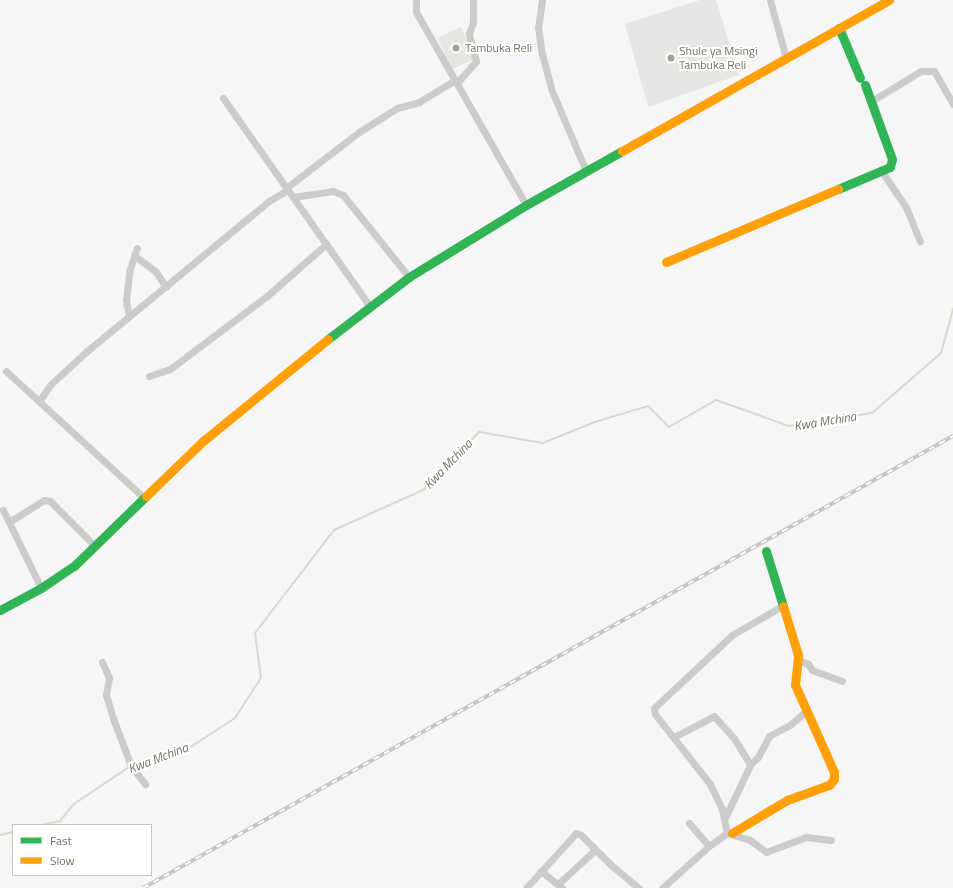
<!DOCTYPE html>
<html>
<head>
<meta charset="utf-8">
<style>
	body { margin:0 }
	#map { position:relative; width:953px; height:888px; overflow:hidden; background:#f7f6f7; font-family:"Titillium Web",sans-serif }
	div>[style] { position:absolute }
	.built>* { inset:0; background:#e6e7e5; transform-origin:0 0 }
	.stream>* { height:2px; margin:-1px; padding:0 1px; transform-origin:1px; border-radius:1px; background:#dad9d0 }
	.street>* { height:7px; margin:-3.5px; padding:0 3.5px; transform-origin:3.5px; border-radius:3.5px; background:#ccccca }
	.fast>* { height:9px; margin:-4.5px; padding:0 4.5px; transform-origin:4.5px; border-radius:4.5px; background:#30b455 }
	.slow>* { height:9px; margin:-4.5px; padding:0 4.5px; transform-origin:4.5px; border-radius:4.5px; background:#ff9f0a }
	.rail>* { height:3.5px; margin-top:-1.75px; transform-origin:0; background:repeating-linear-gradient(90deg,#fff 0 6px,#c2c2c0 0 12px); box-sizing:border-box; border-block:1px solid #c2c2c0 }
	.dots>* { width:11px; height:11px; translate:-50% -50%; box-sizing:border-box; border:2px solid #fff; border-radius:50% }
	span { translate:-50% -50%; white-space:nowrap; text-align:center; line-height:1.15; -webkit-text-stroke:4px #fff; paint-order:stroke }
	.poi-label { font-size:12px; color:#71745b }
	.left { translate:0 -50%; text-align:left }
	.water-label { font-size:13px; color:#73715a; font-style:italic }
	.legend { position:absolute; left:12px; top:824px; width:140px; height:52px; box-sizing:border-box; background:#fff; border:1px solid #c6c7bd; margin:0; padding:5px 7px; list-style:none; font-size:12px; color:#71745b }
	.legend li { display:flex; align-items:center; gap:8px; height:20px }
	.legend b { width:20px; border:1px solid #c6c7bd }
</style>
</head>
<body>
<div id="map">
	<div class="built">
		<i style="clip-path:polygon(700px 0,716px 0,739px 75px,648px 107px,625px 24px)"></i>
		<i style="left:461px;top:27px;width:35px;height:26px;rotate:66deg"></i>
	</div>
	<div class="stream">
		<i style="left:133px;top:765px;width:55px;rotate:-15.8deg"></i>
		<i style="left:186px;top:750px;width:59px;rotate:-33.1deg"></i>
		<i style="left:235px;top:718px;width:48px;rotate:-57deg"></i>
		<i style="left:261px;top:678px;width:45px;rotate:-97.6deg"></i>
		<i style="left:255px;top:633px;width:130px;rotate:-52.5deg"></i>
		<i style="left:334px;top:530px;width:98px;rotate:-24.2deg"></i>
		<i style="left:423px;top:490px;width:81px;rotate:-46deg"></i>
		<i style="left:479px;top:432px;width:65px;rotate:9.8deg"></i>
		<i style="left:543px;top:443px;width:56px;rotate:-22deg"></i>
		<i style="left:595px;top:422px;width:55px;rotate:-16.8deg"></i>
		<i style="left:648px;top:406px;width:30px;rotate:45deg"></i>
		<i style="left:669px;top:427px;width:54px;rotate:-29.9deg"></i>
		<i style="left:716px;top:400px;width:77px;rotate:19.6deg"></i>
		<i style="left:789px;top:426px;width:84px;rotate:-8.9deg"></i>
		<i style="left:872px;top:413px;width:91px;rotate:-41deg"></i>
		<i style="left:941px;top:353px;width:46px;rotate:-74.7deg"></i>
		<i style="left:42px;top:825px;width:18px;rotate:-13deg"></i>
		<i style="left:60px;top:821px;width:22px;rotate:-51deg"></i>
		<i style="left:74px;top:804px;width:66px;rotate:-33.9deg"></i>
		<i style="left:0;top:835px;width:13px;rotate:-13deg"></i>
	</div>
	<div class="street">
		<i style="left:416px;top:0;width:12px;rotate:90deg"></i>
		<i style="left:416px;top:12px;width:222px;rotate:60.3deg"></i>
		<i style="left:542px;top:0;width:27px;rotate:98deg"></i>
		<i style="left:538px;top:27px;width:27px;rotate:82deg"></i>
		<i style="left:542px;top:54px;width:38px;rotate:75deg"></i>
		<i style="left:552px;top:91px;width:87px;rotate:67deg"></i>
		<i style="left:770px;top:0;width:60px;rotate:74.6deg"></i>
		<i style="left:457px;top:83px;width:29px;rotate:-49deg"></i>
		<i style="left:476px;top:61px;width:28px;rotate:-105deg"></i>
		<i style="left:469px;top:34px;width:13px;rotate:-72deg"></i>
		<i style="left:473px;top:22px;width:22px;rotate:-90deg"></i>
		<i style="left:223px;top:98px;width:253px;rotate:54.8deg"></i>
		<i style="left:870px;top:102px;width:60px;rotate:-31.3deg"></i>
		<i style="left:921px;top:71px;width:13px"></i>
		<i style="left:934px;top:71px;width:38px;rotate:60deg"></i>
		<i style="left:882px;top:172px;width:42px;rotate:55.6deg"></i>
		<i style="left:906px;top:207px;width:37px;rotate:68deg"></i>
		<i style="left:286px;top:188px;width:92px;rotate:-37.5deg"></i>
		<i style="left:359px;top:132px;width:45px;rotate:-32.3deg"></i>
		<i style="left:397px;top:108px;width:23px;rotate:-15deg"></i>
		<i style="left:419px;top:102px;width:42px;rotate:-31.4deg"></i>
		<i style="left:293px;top:197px;width:40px;rotate:-8.5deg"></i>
		<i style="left:333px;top:191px;width:11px;rotate:22deg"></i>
		<i style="left:343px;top:195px;width:105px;rotate:51.2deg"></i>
		<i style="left:135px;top:256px;width:26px;rotate:37deg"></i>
		<i style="left:156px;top:272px;width:18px;rotate:56deg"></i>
		<i style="left:129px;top:316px;width:16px;rotate:-101deg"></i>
		<i style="left:126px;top:300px;width:31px;rotate:-83deg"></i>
		<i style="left:130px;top:269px;width:22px;rotate:-72deg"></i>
		<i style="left:6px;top:371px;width:188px;rotate:42.6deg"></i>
		<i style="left:149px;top:376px;width:22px;rotate:-18deg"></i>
		<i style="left:170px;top:369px;width:121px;rotate:-37deg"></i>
		<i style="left:267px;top:296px;width:79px;rotate:-41.4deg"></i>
		<i style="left:40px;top:400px;width:18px;rotate:-56deg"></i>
		<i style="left:50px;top:385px;width:50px;rotate:-42.6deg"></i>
		<i style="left:87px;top:351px;width:236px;rotate:-39.5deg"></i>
		<i style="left:269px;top:201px;width:21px;rotate:-31deg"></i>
		<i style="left:3px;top:510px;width:87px;rotate:64deg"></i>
		<i style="left:9px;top:522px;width:41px;rotate:-32.2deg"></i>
		<i style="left:44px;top:500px;width:6px;rotate:9deg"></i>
		<i style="left:50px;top:501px;width:64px;rotate:45deg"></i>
		<i style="left:799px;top:660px;width:10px;rotate:24deg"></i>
		<i style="left:808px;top:664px;width:7px;rotate:56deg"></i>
		<i style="left:812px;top:670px;width:32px;rotate:20deg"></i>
		<i style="left:102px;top:662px;width:17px;rotate:66deg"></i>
		<i style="left:109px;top:678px;width:17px;rotate:100deg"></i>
		<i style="left:106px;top:695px;width:27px;rotate:73deg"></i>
		<i style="left:114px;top:721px;width:48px;rotate:69.3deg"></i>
		<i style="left:131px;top:766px;width:23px;rotate:52deg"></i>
		<i style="left:674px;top:737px;width:45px;rotate:-27.7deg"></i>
		<i style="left:714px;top:716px;width:30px;rotate:48deg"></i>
		<i style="left:734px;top:738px;width:31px;rotate:59deg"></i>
		<i style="left:725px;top:818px;width:59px;rotate:-64.7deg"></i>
		<i style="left:750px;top:765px;width:11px;rotate:-45deg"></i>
		<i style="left:758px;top:757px;width:24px;rotate:-62deg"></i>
		<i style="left:769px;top:736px;width:24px;rotate:-28deg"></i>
		<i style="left:790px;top:725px;width:21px;rotate:-41deg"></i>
		<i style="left:689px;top:823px;width:30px;rotate:49deg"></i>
		<i style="left:727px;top:833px;width:25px;rotate:-102deg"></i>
		<i style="left:722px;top:809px;width:28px;rotate:-116deg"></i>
		<i style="left:710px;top:784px;width:89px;rotate:-128.2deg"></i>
		<i style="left:655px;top:714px;width:6px;rotate:-99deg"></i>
		<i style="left:654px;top:708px;width:107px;rotate:-43.1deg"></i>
		<i style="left:732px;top:635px;width:58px;rotate:-30.1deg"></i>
		<i style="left:541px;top:871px;width:27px;rotate:39deg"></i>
		<i style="left:558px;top:884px;width:50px;rotate:-42.6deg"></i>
		<i style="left:526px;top:888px;width:74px;rotate:-47.7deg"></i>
		<i style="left:576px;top:833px;width:5px;rotate:22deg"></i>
		<i style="left:581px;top:835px;width:41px;rotate:45deg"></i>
		<i style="left:610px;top:864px;width:38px;rotate:40deg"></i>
		<i style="left:662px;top:888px;width:63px;rotate:-41.8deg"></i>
		<i style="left:709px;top:846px;width:22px;rotate:-36deg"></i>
		<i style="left:727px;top:833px;width:24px;rotate:17deg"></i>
		<i style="left:750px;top:840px;width:20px;rotate:37deg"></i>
		<i style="left:766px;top:852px;width:43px;rotate:-20.6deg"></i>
		<i style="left:806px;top:837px;width:25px;rotate:7deg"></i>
	</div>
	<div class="fast">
		<i style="left:839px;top:28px;width:54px;rotate:67.2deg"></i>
		<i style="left:838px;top:189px;width:56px;rotate:-22.9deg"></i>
		<i style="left:890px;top:167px;width:8px;rotate:-76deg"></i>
		<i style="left:892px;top:159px;width:79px;rotate:-110deg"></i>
		<i style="left:328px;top:339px;width:102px;rotate:-37.4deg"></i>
		<i style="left:409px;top:277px;width:137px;rotate:-31.6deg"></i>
		<i style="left:526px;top:205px;width:110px;rotate:-29.4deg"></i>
		<i style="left:766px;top:551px;width:58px;rotate:72.8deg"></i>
		<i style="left:0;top:610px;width:47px;rotate:-28.2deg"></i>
		<i style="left:41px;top:588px;width:40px;rotate:-34deg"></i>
		<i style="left:74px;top:566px;width:100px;rotate:-44.2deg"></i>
	</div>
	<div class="slow">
		<i style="left:622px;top:151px;width:307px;rotate:-29.5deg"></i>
		<i style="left:666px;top:262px;width:187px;rotate:-23deg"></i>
		<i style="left:146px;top:496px;width:79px;rotate:-44deg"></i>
		<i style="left:203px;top:441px;width:161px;rotate:-39.2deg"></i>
		<i style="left:732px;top:833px;width:64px;rotate:-31deg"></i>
		<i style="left:787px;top:800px;width:45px;rotate:-19.7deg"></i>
		<i style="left:829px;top:785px;width:8px;rotate:-50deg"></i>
		<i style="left:834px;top:779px;width:7px;rotate:-90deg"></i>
		<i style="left:834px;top:772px;width:95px;rotate:-114.1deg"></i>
		<i style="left:795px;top:685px;width:30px;rotate:-84deg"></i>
		<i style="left:798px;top:655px;width:51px;rotate:-107deg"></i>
	</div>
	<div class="rail">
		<i style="left:143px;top:888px;width:928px;rotate:-29.16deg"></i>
	</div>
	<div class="dots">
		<i style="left:456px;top:48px;background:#a0a292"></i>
		<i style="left:671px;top:58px;background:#a0a292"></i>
	</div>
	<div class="poi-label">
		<span class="left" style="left:465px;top:48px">Tambuka Reli</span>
		<span class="left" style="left:679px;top:58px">Shule ya Msingi<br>Tambuka Reli</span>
	</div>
	<div class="water-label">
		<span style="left:825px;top:421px;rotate:-9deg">Kwa Mchina</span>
		<span style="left:448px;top:464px;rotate:-46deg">Kwa Mchina</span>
		<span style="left:158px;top:758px;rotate:-21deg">Kwa Mchina</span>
	</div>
	<ul class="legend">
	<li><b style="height:5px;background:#30b455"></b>Fast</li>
	<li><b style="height:5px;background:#ff9f0a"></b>Slow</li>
	</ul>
</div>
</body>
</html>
